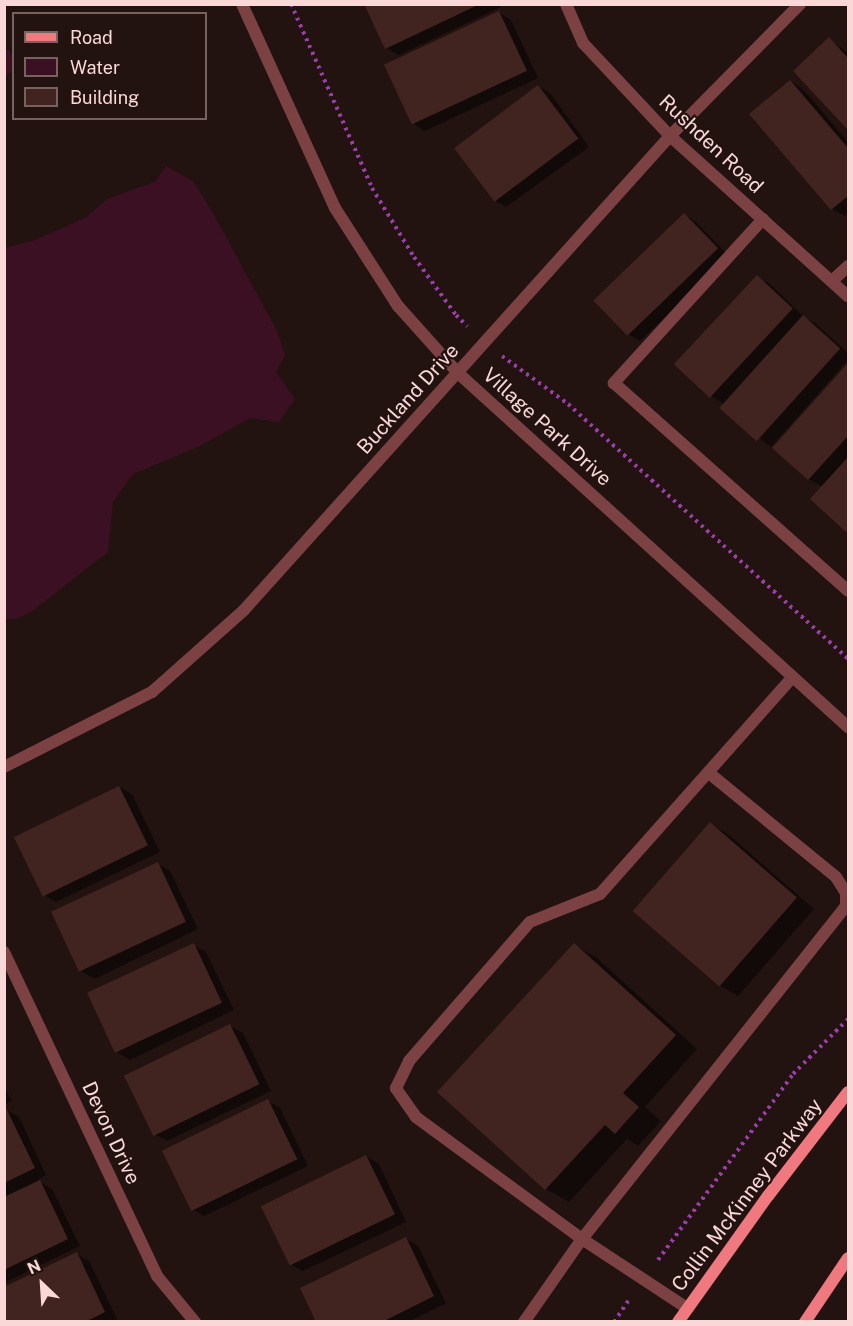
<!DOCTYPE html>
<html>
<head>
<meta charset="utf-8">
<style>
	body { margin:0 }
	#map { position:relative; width:853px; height:1326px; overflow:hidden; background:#221311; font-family:"Public Sans",sans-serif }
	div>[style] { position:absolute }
	.water>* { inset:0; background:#3c1023 }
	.shadow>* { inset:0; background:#0007 }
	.building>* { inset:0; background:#41241f; transform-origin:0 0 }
	.path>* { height:4px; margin-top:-2px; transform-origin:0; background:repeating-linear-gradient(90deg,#993da7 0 3px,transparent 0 7.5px) }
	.lane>* { height:12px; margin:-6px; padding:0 6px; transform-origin:6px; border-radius:6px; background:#7b4143 }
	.street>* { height:12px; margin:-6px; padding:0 6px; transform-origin:6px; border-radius:6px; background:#7b4143 }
	.secondary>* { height:12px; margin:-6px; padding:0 6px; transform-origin:6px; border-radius:6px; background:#ef797f }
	span { translate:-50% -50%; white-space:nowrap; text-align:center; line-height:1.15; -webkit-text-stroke:4.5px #221311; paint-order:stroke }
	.street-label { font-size:20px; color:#fad8d7 }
	.frame { position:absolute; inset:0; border:6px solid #fad8d7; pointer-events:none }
	.legend { position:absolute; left:12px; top:12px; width:195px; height:108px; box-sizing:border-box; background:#221311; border:2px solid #786260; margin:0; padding:8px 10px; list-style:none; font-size:18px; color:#fad8d7 }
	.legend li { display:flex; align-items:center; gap:12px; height:30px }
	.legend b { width:30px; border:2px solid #786260 }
	.north { position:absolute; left:12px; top:1254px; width:60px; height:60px; -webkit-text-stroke:4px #221311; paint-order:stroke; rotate:335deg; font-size:16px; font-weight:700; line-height:24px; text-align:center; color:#fad8d7 }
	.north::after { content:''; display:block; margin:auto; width:21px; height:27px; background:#fad8d7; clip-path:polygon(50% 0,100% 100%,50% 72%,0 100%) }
</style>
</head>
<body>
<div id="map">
	<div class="water">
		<i style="clip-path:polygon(9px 49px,13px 60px,13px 71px,5px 76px,5px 51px)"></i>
		<i style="clip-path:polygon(166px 166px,193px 181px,214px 215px,276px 329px,285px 355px,276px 372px,295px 399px,279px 422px,250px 418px,200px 446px,133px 474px,113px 502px,108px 552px,31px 612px,16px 619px,5px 619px,5px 248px,35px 240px,87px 217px,107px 199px,155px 182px)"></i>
	</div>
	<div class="shadow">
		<i style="clip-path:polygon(366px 4px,500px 4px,501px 7px,399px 55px,386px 48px)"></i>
		<i style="clip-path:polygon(499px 12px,511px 20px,538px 78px,425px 131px,413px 123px)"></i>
		<i style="clip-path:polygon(829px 39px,848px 53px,848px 127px,795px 71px)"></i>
		<i style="clip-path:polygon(790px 81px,803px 89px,848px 142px,848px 213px,845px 216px,832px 209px,751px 114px)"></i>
		<i style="clip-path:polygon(538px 86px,551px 94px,589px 147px,506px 207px,493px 200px)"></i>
		<i style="clip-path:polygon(684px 214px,696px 222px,729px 256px,640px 341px,627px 334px)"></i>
		<i style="clip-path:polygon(757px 277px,770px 284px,804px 317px,816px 324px,848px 353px,848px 360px,771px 447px,722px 409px,726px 405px,712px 397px)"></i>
		<i style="clip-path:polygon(848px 365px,848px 532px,812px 499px,823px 487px,809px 479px,774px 448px)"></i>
		<i style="clip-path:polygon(119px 787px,132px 794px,160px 852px,56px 902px,43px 895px)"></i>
		<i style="clip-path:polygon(711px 824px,729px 835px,814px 909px,738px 996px,719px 985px)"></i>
		<i style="clip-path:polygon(158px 864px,170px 871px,198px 929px,95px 979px,82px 972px)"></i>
		<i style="clip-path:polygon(194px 945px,206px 952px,234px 1010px,130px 1060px,118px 1053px)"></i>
		<i style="clip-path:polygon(574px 945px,597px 958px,697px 1049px,645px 1107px,661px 1121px,638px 1146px,627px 1139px,569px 1202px,546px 1189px)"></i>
		<i style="clip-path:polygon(230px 1026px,243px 1033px,271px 1091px,167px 1141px,154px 1134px)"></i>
		<i style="clip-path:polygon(4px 1086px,12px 1101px,4px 1105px)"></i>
		<i style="clip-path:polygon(268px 1101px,280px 1108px,308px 1166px,204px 1216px,192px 1209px)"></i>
		<i style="clip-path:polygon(6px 1110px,19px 1117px,46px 1175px,37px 1180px,52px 1189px,80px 1246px,4px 1283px)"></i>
		<i style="clip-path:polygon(366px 1156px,379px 1164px,406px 1222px,303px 1271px,290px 1264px)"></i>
		<i style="clip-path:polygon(406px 1239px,418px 1246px,446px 1303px,408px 1322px,318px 1322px)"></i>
		<i style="clip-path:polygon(77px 1254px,89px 1261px,117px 1319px,111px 1322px,4px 1322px)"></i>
	</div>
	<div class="building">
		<i style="clip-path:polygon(364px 4px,480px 4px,385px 49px)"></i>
		<i style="left:499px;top:11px;width:66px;height:127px;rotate:65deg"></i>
		<i style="clip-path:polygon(829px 37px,848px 58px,848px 130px,793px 71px)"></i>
		<i style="clip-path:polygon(790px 80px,848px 148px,848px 196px,831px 210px,749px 114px)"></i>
		<i style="left:538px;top:85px;width:67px;height:105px;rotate:53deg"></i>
		<i style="left:684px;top:213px;width:49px;height:126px;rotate:46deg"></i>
		<i style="left:757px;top:275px;width:49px;height:122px;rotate:43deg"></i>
		<i style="left:803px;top:315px;width:50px;height:125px;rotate:42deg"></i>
		<i style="clip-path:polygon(848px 363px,848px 436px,808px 480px,772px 448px)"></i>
		<i style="clip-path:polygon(848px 457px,848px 529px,846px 532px,810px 499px)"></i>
		<i style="left:119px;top:786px;width:66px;height:117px;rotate:64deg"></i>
		<i style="left:710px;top:822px;width:115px;height:118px;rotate:41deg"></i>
		<i style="left:158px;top:862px;width:66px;height:118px;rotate:65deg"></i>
		<i style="left:194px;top:943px;width:66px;height:118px;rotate:65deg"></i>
		<i style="clip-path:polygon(574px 943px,676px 1035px,623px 1093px,639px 1107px,615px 1134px,605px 1125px,545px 1190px,437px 1092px)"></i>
		<i style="left:230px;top:1024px;width:67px;height:118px;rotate:64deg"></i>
		<i style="left:268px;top:1099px;width:67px;height:118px;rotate:64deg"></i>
		<i style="clip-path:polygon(6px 1108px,35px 1168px,4px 1183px,4px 1109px)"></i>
		<i style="left:366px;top:1155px;width:66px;height:117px;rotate:64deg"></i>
		<i style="clip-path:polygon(40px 1180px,68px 1239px,4px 1270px,4px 1197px)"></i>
		<i style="clip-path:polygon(406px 1237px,434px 1296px,382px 1322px,316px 1322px,300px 1288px)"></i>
		<i style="clip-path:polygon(77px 1252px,105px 1312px,85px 1322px,4px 1322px,4px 1287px)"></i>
	</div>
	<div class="path">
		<i style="left:291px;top:4px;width:201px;rotate:66.2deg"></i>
		<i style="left:372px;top:188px;width:81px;rotate:58.7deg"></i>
		<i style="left:414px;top:257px;width:72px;rotate:54.1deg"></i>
		<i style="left:456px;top:315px;width:16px;rotate:45deg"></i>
		<i style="left:502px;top:356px;width:82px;rotate:36deg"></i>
		<i style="left:568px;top:404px;width:379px;rotate:42.3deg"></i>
		<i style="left:658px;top:1260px;width:230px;rotate:-54deg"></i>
		<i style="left:793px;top:1074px;width:78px;rotate:-45deg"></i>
		<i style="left:614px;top:1322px;width:29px;rotate:-56deg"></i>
	</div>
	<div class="lane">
		<i style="left:763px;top:219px;width:222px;rotate:132.3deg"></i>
		<i style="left:614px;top:383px;width:313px;rotate:41.6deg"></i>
		<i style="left:832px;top:281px;width:22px;rotate:-43deg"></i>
		<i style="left:709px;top:773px;width:164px;rotate:39.3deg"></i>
		<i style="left:836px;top:877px;width:19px;rotate:58deg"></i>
		<i style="left:846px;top:893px;width:13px;rotate:90deg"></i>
		<i style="left:846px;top:906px;width:425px;rotate:128.4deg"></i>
		<i style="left:582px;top:1239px;width:206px;rotate:-143.7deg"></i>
		<i style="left:416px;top:1117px;width:35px;rotate:-125deg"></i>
		<i style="left:396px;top:1088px;width:30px;rotate:-64deg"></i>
		<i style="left:409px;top:1061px;width:184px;rotate:-49deg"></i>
		<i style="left:530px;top:922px;width:75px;rotate:-21.8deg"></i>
		<i style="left:600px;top:894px;width:290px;rotate:-48.4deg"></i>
		<i style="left:524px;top:1322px;width:101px;rotate:-55.1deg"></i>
		<i style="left:582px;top:1239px;width:126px;rotate:33.3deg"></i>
	</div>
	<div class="street">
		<i style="left:242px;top:4px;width:224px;rotate:65.5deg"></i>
		<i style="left:335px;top:208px;width:117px;rotate:57.3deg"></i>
		<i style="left:398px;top:306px;width:90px;rotate:48.2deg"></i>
		<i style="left:458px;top:373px;width:527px;rotate:42.23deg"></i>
		<i style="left:566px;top:4px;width:43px;rotate:66.4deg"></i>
		<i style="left:583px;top:43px;width:127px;rotate:46.9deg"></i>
		<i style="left:670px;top:136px;width:239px;rotate:42deg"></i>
		<i style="left:4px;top:767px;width:166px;rotate:-26.9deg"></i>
		<i style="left:152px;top:692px;width:123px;rotate:-41.7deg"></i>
		<i style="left:244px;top:610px;width:637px;rotate:-48.05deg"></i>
		<i style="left:670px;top:136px;width:185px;rotate:-45.4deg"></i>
		<i style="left:4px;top:952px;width:358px;rotate:64.7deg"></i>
		<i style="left:157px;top:1276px;width:60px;rotate:50.4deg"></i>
	</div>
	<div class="secondary">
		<i style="left:678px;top:1322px;width:155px;rotate:-54.5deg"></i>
		<i style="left:768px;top:1196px;width:131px;rotate:-52.4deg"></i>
		<i style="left:805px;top:1322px;width:77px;rotate:-56.1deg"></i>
	</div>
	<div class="street-label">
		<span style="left:711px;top:144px;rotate:43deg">Rushden Road</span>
		<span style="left:408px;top:399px;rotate:-48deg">Buckland Drive</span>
		<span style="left:547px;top:427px;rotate:42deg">Village Park Drive</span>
		<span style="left:111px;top:1133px;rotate:65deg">Devon Drive</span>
		<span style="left:747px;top:1195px;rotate:-53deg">Collin McKinney Parkway</span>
	</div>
	<div class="frame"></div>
	<ul class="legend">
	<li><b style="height:8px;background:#ef797f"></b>Road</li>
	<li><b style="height:16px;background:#3c1023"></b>Water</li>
	<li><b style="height:16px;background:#41241f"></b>Building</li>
	</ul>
	<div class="north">N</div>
</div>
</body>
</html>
